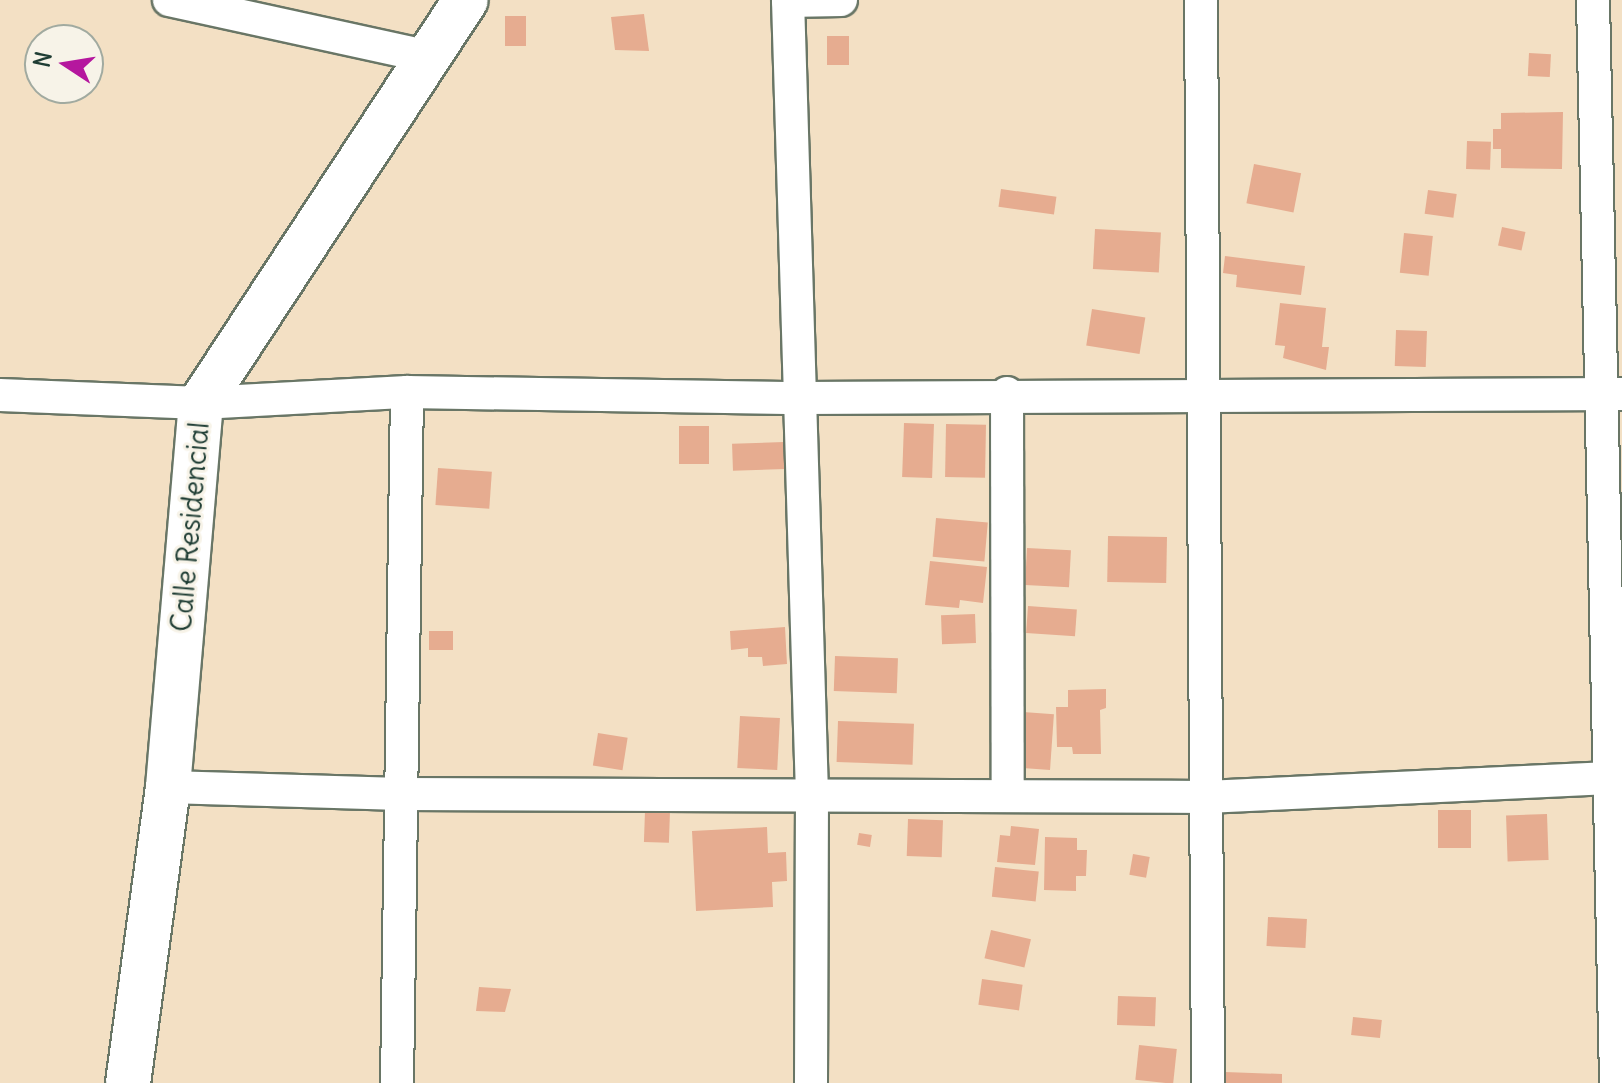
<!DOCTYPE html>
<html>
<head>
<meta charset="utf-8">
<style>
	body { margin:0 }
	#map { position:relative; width:1622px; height:1083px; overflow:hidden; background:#f3e0c4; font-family:Delius,sans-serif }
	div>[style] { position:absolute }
	.building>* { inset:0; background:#e6ac90; transform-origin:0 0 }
	.roads { filter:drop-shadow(2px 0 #697666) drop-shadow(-2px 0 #697666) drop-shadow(0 2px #697666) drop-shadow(0 -2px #697666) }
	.street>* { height:32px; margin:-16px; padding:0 16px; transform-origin:16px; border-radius:16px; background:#fff }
	.secondary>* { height:44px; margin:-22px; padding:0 22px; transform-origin:22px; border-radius:22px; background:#fff }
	span { translate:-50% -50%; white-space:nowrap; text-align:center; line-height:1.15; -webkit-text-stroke:6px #f7f3e8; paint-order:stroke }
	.street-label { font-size:28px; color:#1f3d34 }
	.north { position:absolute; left:24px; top:24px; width:80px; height:80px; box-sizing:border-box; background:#f7f3e8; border:2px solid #a1aaa0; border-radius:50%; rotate:282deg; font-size:22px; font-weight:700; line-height:32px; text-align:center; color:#1f3d34 }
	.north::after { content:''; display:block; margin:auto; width:28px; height:36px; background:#b5179e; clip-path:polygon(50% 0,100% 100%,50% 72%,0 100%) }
</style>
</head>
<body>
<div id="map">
	<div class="building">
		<i style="clip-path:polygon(644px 14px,649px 51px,615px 50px,611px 17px)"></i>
		<i style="left:505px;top:16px;width:21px;height:30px"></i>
		<i style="left:827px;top:36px;width:22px;height:29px"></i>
		<i style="left:1529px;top:53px;width:22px;height:23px;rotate:3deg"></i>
		<i style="clip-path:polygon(1563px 112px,1562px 169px,1501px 168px,1501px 149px,1493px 149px,1493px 129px,1501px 129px,1501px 113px)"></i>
		<i style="left:1467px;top:141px;width:24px;height:28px;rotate:2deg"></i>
		<i style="left:1254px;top:164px;width:48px;height:40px;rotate:11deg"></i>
		<i style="left:1001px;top:189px;width:56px;height:18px;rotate:8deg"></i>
		<i style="left:1428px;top:190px;width:29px;height:24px;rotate:8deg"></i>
		<i style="left:1502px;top:227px;width:24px;height:19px;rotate:12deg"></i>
		<i style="left:1095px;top:229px;width:66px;height:40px;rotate:3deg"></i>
		<i style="left:1404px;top:233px;width:29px;height:40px;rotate:6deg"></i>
		<i style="clip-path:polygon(1225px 256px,1305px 266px,1301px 295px,1236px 287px,1237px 275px,1223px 273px)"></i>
		<i style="clip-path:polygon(1280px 303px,1326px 308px,1322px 347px,1329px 347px,1326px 370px,1283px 358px,1285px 346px,1275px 345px)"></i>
		<i style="left:1092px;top:309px;width:54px;height:37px;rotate:9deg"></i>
		<i style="left:1396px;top:330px;width:31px;height:36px;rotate:2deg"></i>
		<i style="left:904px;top:423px;width:30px;height:54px;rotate:2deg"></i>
		<i style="left:946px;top:424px;width:40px;height:53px;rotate:1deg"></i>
		<i style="left:679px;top:426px;width:30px;height:38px"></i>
		<i style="left:784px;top:442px;width:27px;height:52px;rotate:88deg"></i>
		<i style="left:438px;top:468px;width:54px;height:37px;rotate:4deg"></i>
		<i style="left:936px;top:518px;width:52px;height:39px;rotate:5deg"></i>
		<i style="left:1108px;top:536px;width:59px;height:46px;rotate:1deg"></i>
		<i style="left:1027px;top:548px;width:44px;height:37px;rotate:3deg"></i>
		<i style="clip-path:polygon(930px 561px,987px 567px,983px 603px,960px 600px,959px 608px,925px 605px)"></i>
		<i style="left:1028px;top:606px;width:49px;height:27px;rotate:4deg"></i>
		<i style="left:975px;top:614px;width:29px;height:34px;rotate:88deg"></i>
		<i style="clip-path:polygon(785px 627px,787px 664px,763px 666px,762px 657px,748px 657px,748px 648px,731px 650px,730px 631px)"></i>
		<i style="left:429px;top:631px;width:24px;height:19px"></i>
		<i style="left:835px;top:656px;width:63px;height:35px;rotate:2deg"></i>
		<i style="clip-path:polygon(1106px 689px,1106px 708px,1100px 710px,1101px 754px,1073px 754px,1072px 747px,1057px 747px,1056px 707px,1068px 707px,1068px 690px)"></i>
		<i style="left:1023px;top:712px;width:31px;height:56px;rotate:4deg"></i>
		<i style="left:740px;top:716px;width:40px;height:52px;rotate:3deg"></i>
		<i style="left:838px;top:721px;width:76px;height:41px;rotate:2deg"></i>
		<i style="left:598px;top:733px;width:30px;height:33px;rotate:9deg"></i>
		<i style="left:1438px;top:810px;width:33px;height:38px"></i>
		<i style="left:645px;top:811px;width:25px;height:31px;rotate:2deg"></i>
		<i style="left:1547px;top:814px;width:46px;height:41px;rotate:88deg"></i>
		<i style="left:908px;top:819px;width:35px;height:37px;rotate:2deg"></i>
		<i style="clip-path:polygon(1011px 826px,1039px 829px,1035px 865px,997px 862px,1000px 835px,1010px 836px)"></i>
		<i style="clip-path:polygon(767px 827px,768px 853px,786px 852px,787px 881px,772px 882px,773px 907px,696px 911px,692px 831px)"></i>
		<i style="left:859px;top:833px;width:13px;height:12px;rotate:9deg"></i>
		<i style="clip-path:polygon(1045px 837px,1077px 838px,1077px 850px,1087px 850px,1086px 876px,1076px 876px,1076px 891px,1044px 890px)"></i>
		<i style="left:1133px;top:854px;width:17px;height:21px;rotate:10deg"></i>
		<i style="left:995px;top:867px;width:44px;height:30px;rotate:6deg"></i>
		<i style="left:1268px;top:917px;width:39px;height:29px;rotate:3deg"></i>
		<i style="left:991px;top:930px;width:41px;height:29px;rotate:13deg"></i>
		<i style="left:982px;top:979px;width:41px;height:26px;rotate:8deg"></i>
		<i style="clip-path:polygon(479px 987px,511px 989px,505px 1012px,476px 1011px)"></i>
		<i style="left:1118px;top:996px;width:38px;height:29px;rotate:2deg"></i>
		<i style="left:1353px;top:1017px;width:29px;height:18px;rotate:6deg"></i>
		<i style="left:1139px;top:1045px;width:38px;height:35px;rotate:6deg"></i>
		<i style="clip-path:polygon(1225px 1072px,1282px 1074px,1282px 1083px,1224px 1083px)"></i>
	</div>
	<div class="roads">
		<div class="street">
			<i style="left:169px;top:0;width:267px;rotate:12.3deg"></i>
			<i style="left:788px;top:0;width:795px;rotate:88.27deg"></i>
			<i style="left:812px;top:795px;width:288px;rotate:90.2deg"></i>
			<i style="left:1201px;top:0;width:1083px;rotate:89.63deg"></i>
			<i style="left:1593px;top:0;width:1083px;rotate:88.78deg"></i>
			<i style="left:788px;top:1px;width:53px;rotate:-1.1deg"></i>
			<i style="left:1007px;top:393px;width:403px;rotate:89.9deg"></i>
			<i style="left:0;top:395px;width:201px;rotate:2.3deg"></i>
			<i style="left:201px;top:403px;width:206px;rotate:-3.1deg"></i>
			<i style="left:407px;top:392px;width:395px;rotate:0.9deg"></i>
			<i style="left:802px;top:398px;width:820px;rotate:-0.28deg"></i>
			<i style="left:168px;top:787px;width:233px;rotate:1.7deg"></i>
			<i style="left:401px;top:794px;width:805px;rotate:0.21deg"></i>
			<i style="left:1206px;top:797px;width:404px;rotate:-2.7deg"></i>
			<i style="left:397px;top:1083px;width:691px;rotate:-89.17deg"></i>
		</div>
		<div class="secondary">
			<i style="left:128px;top:1083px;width:299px;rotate:-82.3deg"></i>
			<i style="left:168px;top:787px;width:385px;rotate:-85.1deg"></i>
			<i style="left:201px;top:403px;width:482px;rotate:-56.7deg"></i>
		</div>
	</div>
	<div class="street-label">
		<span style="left:190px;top:527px;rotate:-85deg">Calle Residencial</span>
	</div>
	<div class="north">N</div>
</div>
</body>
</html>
